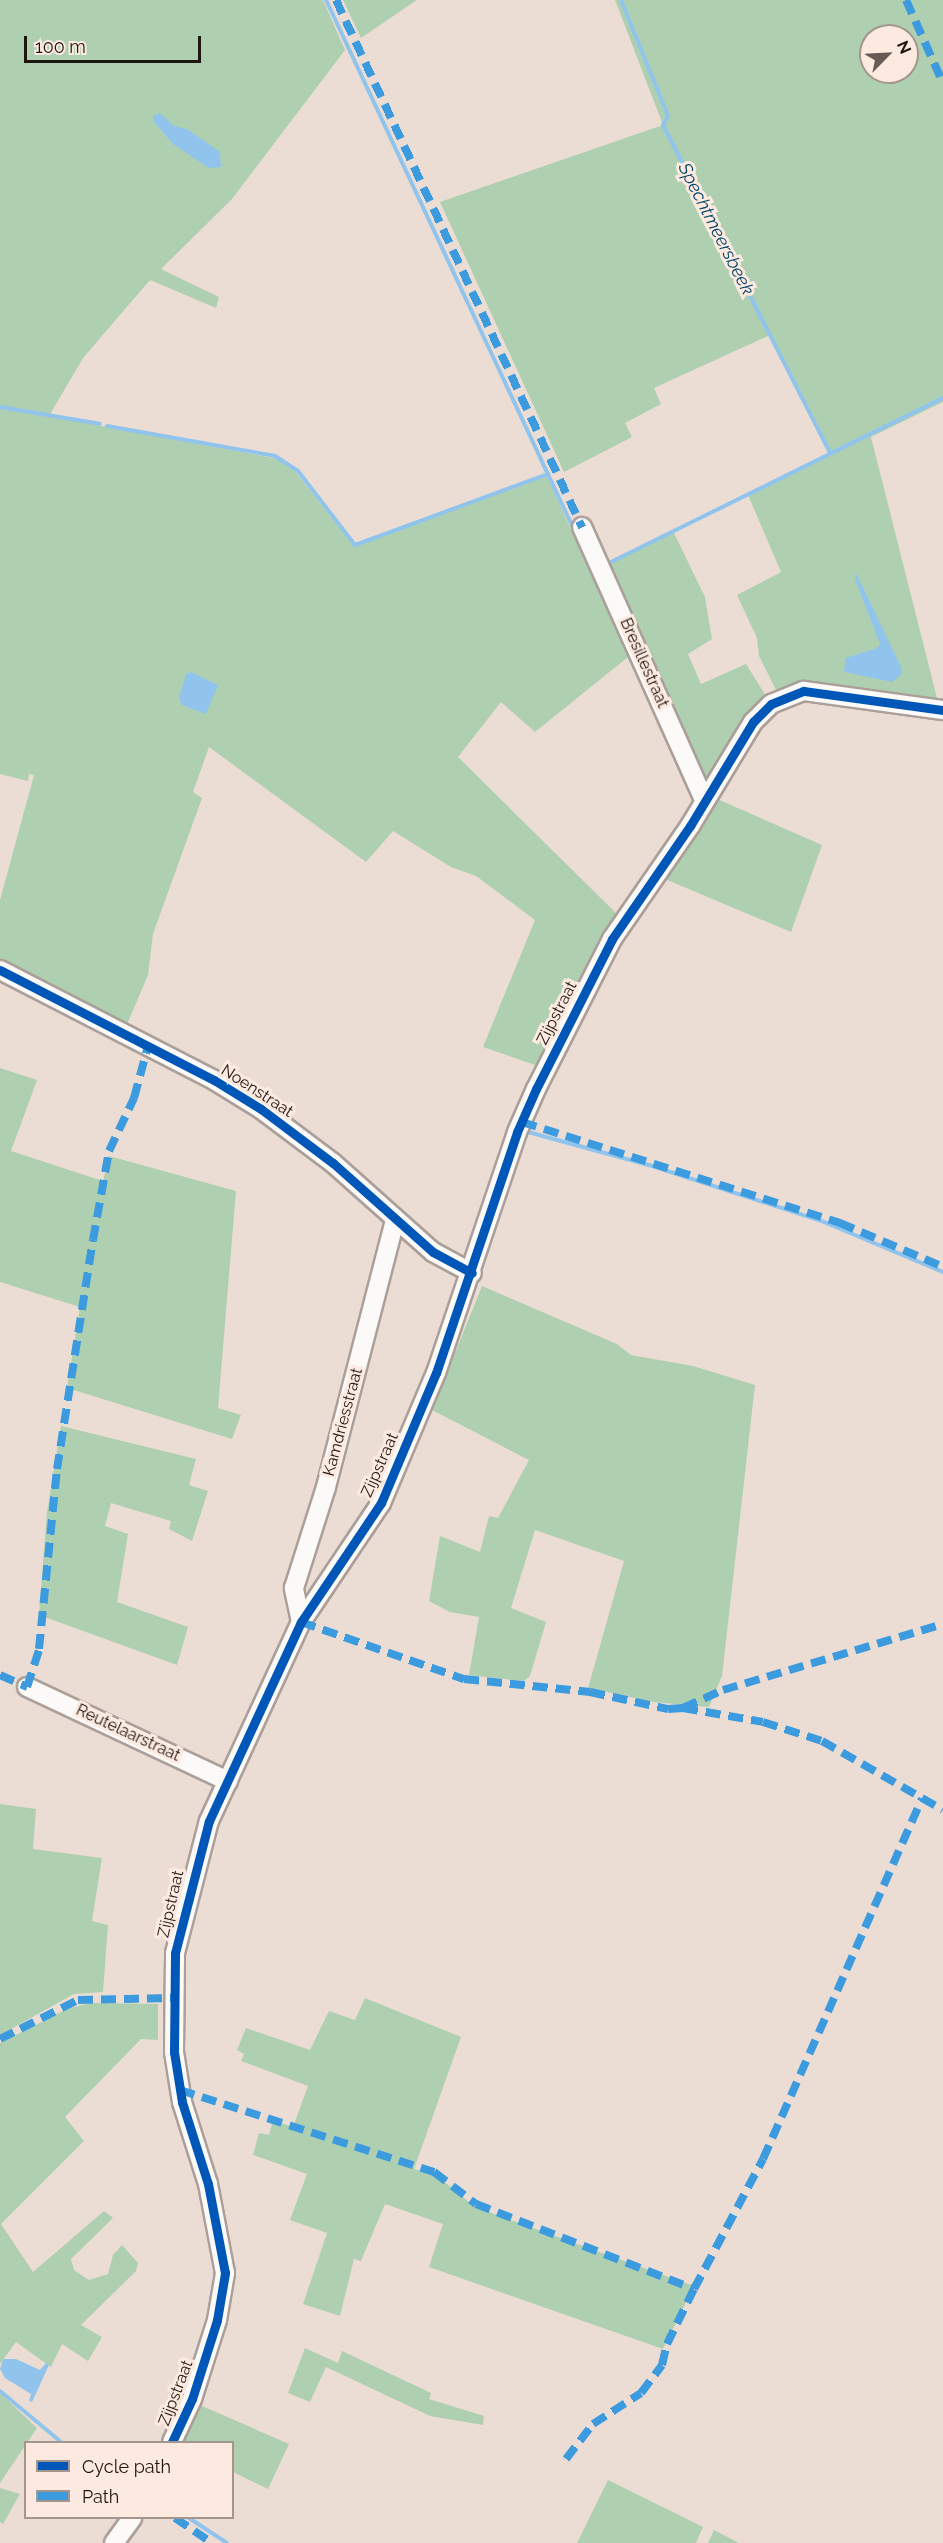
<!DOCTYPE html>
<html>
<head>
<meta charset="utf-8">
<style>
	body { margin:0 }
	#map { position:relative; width:943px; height:2543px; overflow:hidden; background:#ecddd4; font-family:Raleway,sans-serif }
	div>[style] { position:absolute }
	.green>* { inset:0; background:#aed0b1 }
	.water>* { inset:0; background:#90c4ec }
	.stream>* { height:4px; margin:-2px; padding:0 2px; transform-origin:2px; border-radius:2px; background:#90c4ec }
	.roads { filter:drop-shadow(2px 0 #ab9f99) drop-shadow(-2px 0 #ab9f99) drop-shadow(0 2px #ab9f99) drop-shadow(0 -2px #ab9f99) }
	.minor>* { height:18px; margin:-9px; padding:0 9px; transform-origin:9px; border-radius:9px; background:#fcfaf9 }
	.quiet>* { height:8px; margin-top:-4px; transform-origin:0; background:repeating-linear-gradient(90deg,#3c9ade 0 15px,transparent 0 23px) }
	.cycleway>* { height:9px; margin:-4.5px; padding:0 4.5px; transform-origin:4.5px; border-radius:4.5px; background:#0057b8 }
	span { translate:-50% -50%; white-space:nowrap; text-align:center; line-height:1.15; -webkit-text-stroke:6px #fceae0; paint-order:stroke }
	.street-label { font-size:16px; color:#201610 }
	.water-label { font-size:18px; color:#00446b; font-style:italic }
	.legend { position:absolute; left:24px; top:2441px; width:210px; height:78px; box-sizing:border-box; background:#fceae0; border:2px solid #a4958d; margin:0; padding:8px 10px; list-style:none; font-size:18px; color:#201610 }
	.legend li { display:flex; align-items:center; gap:12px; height:30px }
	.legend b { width:30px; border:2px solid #a4958d }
	.north { position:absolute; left:859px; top:24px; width:60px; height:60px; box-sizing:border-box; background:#fceae0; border:2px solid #a4958d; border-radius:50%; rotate:66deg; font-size:16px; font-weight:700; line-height:24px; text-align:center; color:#201610 }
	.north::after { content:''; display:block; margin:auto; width:21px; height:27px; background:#675c55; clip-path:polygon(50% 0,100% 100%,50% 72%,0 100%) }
	.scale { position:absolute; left:24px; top:36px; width:177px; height:27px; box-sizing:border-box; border:3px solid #201610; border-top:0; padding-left:8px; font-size:18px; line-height:21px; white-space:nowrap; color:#201610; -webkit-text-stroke:4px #fceae0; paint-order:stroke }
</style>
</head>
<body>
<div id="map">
	<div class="green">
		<i style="clip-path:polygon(0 0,323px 0,345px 50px,232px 199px,161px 269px,219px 297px,216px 308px,150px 280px,83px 358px,49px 416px,278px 459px,294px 470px,354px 546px,547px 476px,628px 657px,535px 732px,501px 702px,458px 757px,619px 916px,538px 1066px,483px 1047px,535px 920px,476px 876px,451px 867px,393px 831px,366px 862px,209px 747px,193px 792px,202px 798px,153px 934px,148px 975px,126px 1027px,0 964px,0 900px,34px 775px,29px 774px,28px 781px,0 774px)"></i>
		<i style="clip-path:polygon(343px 0,417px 0,361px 38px)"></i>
		<i style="clip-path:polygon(evenodd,615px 0,943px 0,943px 402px,871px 437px,938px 702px,906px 700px,828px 683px,809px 683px,777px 692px,759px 656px,757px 638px,737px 595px,781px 572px,748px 495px,831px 455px,770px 335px,654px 388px,661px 404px,625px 423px,632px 437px,564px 472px,440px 202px,663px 125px,615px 0,871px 36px,907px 36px,907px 72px,871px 72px,871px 36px)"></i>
		<i style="clip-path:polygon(673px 531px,705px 597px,712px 639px,688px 654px,701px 684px,746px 664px,766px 696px,708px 778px,701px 775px,607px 564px)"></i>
		<i style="clip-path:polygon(715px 798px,822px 845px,791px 932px,660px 877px)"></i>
		<i style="clip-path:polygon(0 1068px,37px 1080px,11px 1151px,103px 1181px,109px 1156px,236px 1191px,218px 1408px,241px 1415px,232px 1439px,67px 1388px,80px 1307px,0 1282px)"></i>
		<i style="clip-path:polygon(482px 1286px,617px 1344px,631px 1355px,693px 1366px,755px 1385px,722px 1676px,709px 1707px,653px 1702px,588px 1688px,624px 1561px,535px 1530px,511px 1608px,546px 1622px,530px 1676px,524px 1681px,469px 1675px,479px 1617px,450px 1612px,429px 1601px,440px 1536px,480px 1552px,489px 1516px,498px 1518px,529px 1460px,432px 1410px)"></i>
		<i style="clip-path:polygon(61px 1426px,196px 1459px,189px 1485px,208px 1491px,192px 1541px,169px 1529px,171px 1521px,111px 1503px,105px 1526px,128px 1534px,117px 1602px,188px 1627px,177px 1665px,39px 1615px,47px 1512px)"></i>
		<i style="clip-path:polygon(0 1804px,36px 1809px,33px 1849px,102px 1858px,92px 1921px,108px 1925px,103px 1992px,74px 1994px,0 2035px)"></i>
		<i style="clip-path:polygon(365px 1998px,461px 2037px,414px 2169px,436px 2175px,475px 2207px,694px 2286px,663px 2349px,429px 2267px,443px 2224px,385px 2204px,361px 2261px,354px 2259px,340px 2316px,303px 2304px,327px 2233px,290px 2220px,307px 2174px,253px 2155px,259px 2133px,269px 2135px,273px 2120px,293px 2127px,308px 2086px,241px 2061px,244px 2054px,237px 2050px,246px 2028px,310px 2050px,329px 2011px,355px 2020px)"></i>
		<i style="clip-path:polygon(90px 2003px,158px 2004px,158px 2040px,141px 2039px,65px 2117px,84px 2141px,1px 2224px,33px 2272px,104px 2211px,113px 2218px,71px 2259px,74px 2270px,89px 2280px,108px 2274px,113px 2255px,122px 2245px,138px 2263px,136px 2271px,81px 2325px,102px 2337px,88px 2361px,62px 2344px,51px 2367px,16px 2342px,0 2364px,0 2043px,67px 2009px)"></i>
		<i style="clip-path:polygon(305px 2348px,338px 2363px,342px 2351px,431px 2393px,429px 2399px,484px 2416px,483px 2425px,430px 2416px,326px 2367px,310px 2402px,288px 2393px)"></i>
		<i style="clip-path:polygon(0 2393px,37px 2428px,0 2483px)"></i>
		<i style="clip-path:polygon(200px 2405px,289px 2444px,268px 2489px,233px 2472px,232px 2442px,181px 2442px)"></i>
		<i style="clip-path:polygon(608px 2480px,703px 2527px,696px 2543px,577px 2543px)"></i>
		<i style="clip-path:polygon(0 2488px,20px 2494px,3px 2524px,0 2522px)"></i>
		<i style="clip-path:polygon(714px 2530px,739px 2543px,708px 2543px)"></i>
	</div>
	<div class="water">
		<i style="clip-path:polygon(160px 113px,174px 126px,187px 129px,220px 152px,221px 167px,209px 168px,173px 144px,154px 122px,153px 116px)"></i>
		<i style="clip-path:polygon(856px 573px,902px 669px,900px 676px,892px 682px,844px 672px,846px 658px,877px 648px,880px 644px,855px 579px)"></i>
		<i style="clip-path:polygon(191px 672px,218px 685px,206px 714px,182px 705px,179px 698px,186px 674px)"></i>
		<i style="clip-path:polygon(3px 2359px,16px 2359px,40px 2370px,47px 2362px,49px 2365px,32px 2402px,29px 2401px,31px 2394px,5px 2378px,0 2369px)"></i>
	</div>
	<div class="stream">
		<i style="left:326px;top:0;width:587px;rotate:64.92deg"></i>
		<i style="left:621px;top:0;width:125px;rotate:67.9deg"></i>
		<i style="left:668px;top:116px;width:10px;rotate:119deg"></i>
		<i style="left:663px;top:125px;width:368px;rotate:63deg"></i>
		<i style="left:0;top:407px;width:101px;rotate:9.6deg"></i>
		<i style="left:107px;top:426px;width:171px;rotate:10.1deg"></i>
		<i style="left:275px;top:456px;width:27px;rotate:33deg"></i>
		<i style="left:298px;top:471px;width:93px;rotate:52.4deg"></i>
		<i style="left:355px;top:545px;width:206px;rotate:-20.2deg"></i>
		<i style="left:607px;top:564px;width:375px;rotate:-26.3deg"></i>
		<i style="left:528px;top:1132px;width:125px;rotate:15.3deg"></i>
		<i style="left:649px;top:1165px;width:184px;rotate:18deg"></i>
		<i style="left:824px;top:1222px;width:129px;rotate:22.8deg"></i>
		<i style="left:0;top:2391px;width:80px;rotate:39.9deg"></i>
		<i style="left:189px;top:2518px;width:45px;rotate:33.3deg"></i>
	</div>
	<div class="roads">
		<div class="minor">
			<i style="left:582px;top:527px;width:299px;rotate:65.9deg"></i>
			<i style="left:0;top:970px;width:241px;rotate:27.2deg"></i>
			<i style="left:214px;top:1080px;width:55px;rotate:31.7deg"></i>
			<i style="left:261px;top:1109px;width:90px;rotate:36.9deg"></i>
			<i style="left:333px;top:1163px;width:134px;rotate:41.7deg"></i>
			<i style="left:433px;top:1252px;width:44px;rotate:28.3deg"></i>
			<i style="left:301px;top:1622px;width:35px;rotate:-102deg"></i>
			<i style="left:294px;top:1588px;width:106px;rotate:-72.4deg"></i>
			<i style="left:326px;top:1487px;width:275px;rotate:-75.5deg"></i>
			<i style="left:27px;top:1687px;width:222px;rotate:25.1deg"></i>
			<i style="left:172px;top:2442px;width:47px;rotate:-65.1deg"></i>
			<i style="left:192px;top:2399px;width:83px;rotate:-72.4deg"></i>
			<i style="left:217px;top:2320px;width:48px;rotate:-80.3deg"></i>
			<i style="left:225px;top:2273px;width:91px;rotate:-100.8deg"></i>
			<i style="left:208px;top:2184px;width:86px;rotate:-107.6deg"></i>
			<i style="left:182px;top:2102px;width:51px;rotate:-99.1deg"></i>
			<i style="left:174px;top:2052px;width:99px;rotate:-89.4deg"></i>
			<i style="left:175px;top:1953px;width:136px;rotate:-75.6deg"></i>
			<i style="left:209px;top:1821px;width:219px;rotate:-65.2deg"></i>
			<i style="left:301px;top:1622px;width:143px;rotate:-56.1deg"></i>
			<i style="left:381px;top:1503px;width:141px;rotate:-67.1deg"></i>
			<i style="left:436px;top:1373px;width:254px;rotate:-71.4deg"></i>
			<i style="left:517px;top:1132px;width:47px;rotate:-66.2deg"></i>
			<i style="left:536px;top:1089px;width:168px;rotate:-63.1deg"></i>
			<i style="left:612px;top:939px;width:137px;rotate:-55.4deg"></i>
			<i style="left:690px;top:826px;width:122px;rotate:-58.8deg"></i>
			<i style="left:753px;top:722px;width:25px;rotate:-45deg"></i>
			<i style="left:771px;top:704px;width:35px;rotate:-22deg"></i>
			<i style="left:804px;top:691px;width:140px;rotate:7.8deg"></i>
			<i style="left:114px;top:2543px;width:31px;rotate:-54deg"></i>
		</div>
	</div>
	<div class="quiet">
		<i style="left:336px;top:0;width:582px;rotate:64.98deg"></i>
		<i style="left:906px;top:0;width:91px;rotate:66deg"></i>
		<i style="left:522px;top:1122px;width:334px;rotate:17.6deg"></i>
		<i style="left:840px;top:1223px;width:112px;rotate:23.1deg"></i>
		<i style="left:301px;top:1622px;width:173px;rotate:19.3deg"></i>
		<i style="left:464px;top:1679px;width:127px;rotate:5.9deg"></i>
		<i style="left:590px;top:1692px;width:80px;rotate:12.3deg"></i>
		<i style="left:668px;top:1709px;width:15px;rotate:-4deg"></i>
		<i style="left:683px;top:1708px;width:81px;rotate:9.9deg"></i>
		<i style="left:763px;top:1722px;width:62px;rotate:17.9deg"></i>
		<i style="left:822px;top:1741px;width:139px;rotate:29.7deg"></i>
		<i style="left:0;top:1675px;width:30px;rotate:24deg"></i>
		<i style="left:27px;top:1687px;width:40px;rotate:-72deg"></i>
		<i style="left:39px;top:1649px;width:181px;rotate:-84.3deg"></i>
		<i style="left:57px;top:1469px;width:232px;rotate:-81.1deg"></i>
		<i style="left:93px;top:1240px;width:90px;rotate:-79.8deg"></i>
		<i style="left:109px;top:1151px;width:59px;rotate:-64.7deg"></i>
		<i style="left:134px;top:1098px;width:54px;rotate:-74.9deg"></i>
		<i style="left:683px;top:1708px;width:44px;rotate:-24.2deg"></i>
		<i style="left:723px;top:1690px;width:230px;rotate:-16.7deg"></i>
		<i style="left:0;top:2039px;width:87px;rotate:-26.6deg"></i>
		<i style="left:78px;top:2000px;width:94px;rotate:-1.2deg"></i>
		<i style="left:180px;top:2090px;width:267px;rotate:17.9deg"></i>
		<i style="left:434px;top:2172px;width:53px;rotate:37.3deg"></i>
		<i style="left:476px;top:2204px;width:234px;rotate:21.3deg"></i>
		<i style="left:566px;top:2459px;width:44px;rotate:-52.4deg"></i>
		<i style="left:593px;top:2424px;width:57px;rotate:-32.9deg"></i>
		<i style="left:641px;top:2393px;width:35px;rotate:-53deg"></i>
		<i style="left:662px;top:2365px;width:22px;rotate:-77deg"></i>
		<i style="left:667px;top:2344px;width:61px;rotate:-63.9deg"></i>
		<i style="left:694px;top:2289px;width:147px;rotate:-62deg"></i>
		<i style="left:763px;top:2159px;width:394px;rotate:-66.2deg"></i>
		<i style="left:175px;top:2518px;width:45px;rotate:34deg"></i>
	</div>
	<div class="cycleway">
		<i style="left:0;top:970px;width:241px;rotate:27.2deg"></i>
		<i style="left:214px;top:1080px;width:55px;rotate:31.7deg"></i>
		<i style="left:261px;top:1109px;width:90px;rotate:36.9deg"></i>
		<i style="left:333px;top:1163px;width:134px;rotate:41.7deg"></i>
		<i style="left:433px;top:1252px;width:44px;rotate:28.3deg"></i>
		<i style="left:172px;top:2442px;width:47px;rotate:-65.1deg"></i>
		<i style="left:192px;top:2399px;width:83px;rotate:-72.4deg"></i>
		<i style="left:217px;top:2320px;width:48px;rotate:-80.3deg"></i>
		<i style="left:225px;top:2273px;width:91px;rotate:-100.8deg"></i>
		<i style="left:208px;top:2184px;width:86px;rotate:-107.6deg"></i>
		<i style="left:182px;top:2102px;width:51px;rotate:-99.1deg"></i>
		<i style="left:174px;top:2052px;width:99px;rotate:-89.4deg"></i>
		<i style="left:175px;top:1953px;width:136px;rotate:-75.6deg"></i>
		<i style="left:209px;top:1821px;width:219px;rotate:-65.2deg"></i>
		<i style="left:301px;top:1622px;width:143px;rotate:-56.1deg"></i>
		<i style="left:381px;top:1503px;width:141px;rotate:-67.1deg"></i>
		<i style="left:436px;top:1373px;width:254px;rotate:-71.4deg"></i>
		<i style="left:517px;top:1132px;width:47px;rotate:-66.2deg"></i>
		<i style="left:536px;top:1089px;width:168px;rotate:-63.1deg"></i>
		<i style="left:612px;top:939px;width:137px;rotate:-55.4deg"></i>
		<i style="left:690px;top:826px;width:122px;rotate:-58.8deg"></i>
		<i style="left:753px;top:722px;width:25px;rotate:-45deg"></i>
		<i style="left:771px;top:704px;width:35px;rotate:-22deg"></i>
		<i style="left:804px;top:691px;width:140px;rotate:7.8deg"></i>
	</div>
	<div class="street-label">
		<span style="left:644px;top:663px;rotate:66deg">Bresillestraat</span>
		<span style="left:557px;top:1013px;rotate:-63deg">Zijpstraat</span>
		<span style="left:257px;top:1091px;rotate:33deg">Noenstraat</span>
		<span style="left:343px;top:1422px;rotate:-75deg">Kamdriesstraat</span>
		<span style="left:380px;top:1465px;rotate:-66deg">Zijpstraat</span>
		<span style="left:128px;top:1733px;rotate:25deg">Reutelaarstraat</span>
		<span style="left:171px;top:1904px;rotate:-77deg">Zijpstraat</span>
		<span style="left:176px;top:2393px;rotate:-69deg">Zijpstraat</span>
	</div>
	<div class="water-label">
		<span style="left:716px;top:229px;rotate:63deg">Spechtmeersbeek</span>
	</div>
	<ul class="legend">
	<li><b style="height:8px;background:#0057b8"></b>Cycle path</li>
	<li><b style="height:8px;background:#3c9ade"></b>Path</li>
	</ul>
	<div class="north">N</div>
	<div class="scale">100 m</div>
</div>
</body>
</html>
